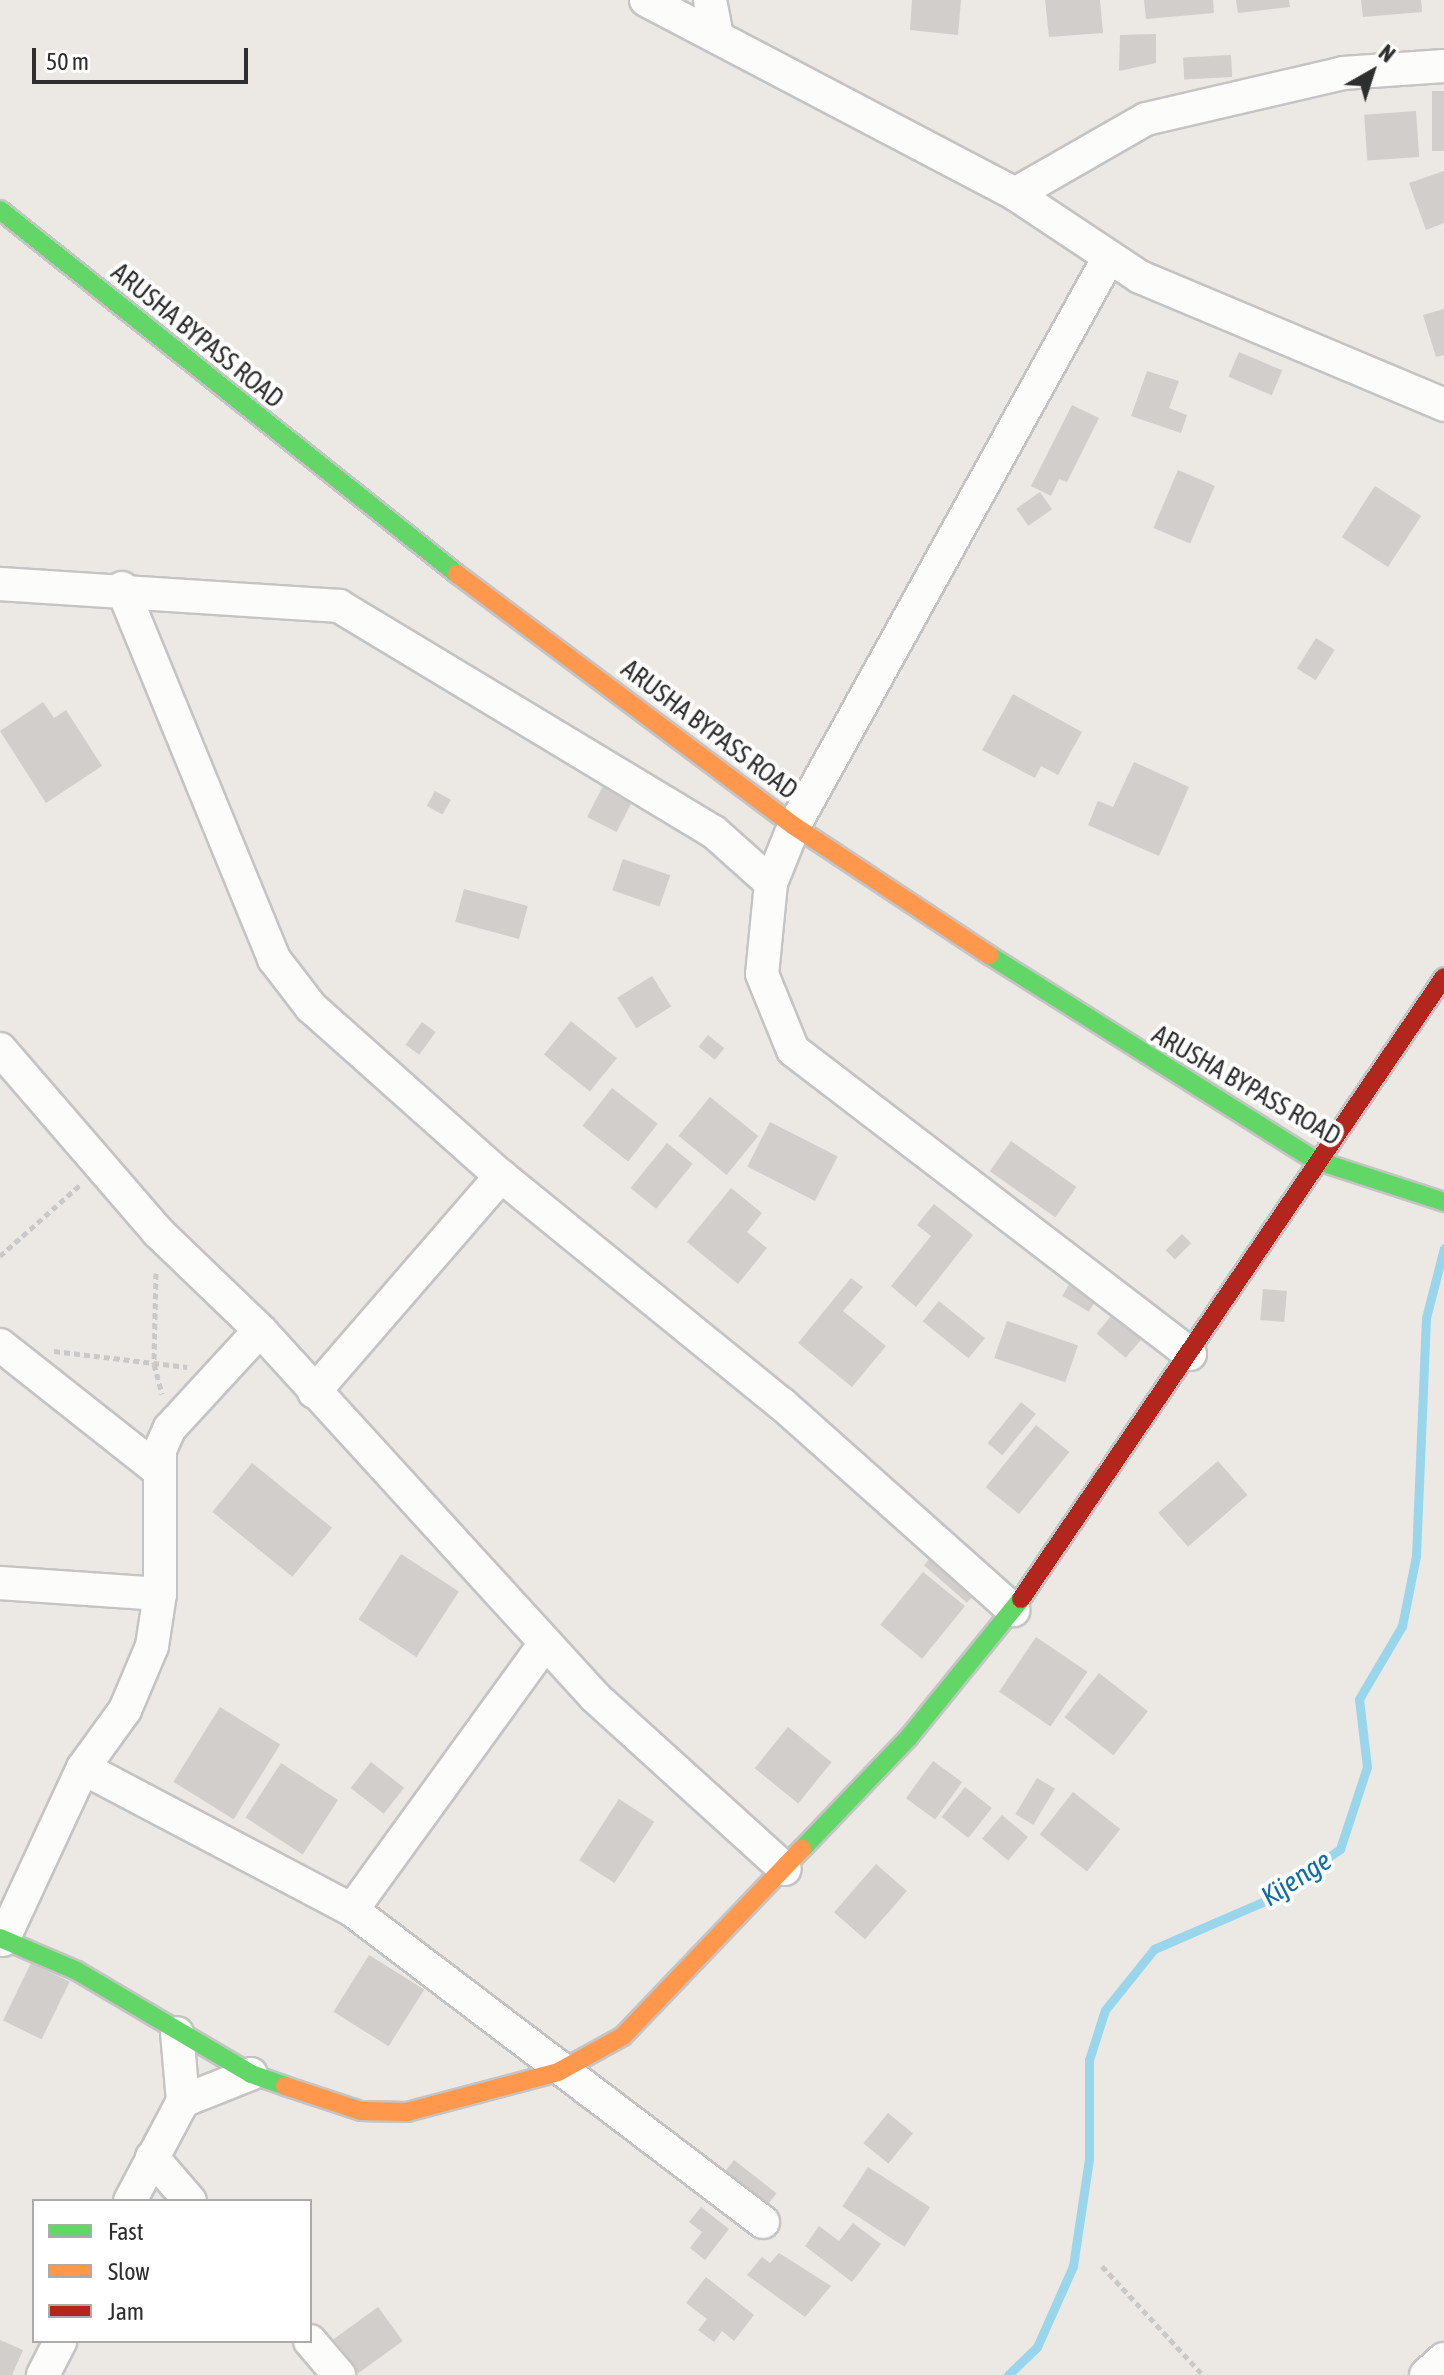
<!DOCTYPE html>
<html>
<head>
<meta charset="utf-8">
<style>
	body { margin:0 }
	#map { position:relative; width:1444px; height:2375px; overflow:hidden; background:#ece8e4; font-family:"Asap Condensed",sans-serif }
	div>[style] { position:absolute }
	.stream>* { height:9px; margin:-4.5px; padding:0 4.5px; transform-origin:4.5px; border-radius:4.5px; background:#99d6ec }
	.building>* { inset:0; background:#d1cecb; transform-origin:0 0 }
	.path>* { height:5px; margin-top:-2.5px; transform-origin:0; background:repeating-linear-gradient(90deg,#c9c9c8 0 6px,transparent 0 10px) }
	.roads { filter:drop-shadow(2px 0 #c5c4c5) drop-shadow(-2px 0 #c5c4c5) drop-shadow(0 2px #c5c4c5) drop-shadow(0 -2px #c5c4c5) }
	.street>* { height:32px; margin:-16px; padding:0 16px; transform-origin:16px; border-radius:16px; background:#fcfcfb }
	.fast>* { height:18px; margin:-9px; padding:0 9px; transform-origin:9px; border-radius:9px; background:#63d668 }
	.slow>* { height:18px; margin:-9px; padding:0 9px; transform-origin:9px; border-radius:9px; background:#ff974d }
	.jam>* { height:18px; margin:-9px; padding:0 9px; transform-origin:9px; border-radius:9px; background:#b3261e }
	span { translate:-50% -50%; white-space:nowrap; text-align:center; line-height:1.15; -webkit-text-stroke:8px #fff; paint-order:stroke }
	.street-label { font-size:26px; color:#2e2e2e }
	.water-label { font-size:28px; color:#0d6fa3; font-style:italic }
	.legend { position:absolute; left:32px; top:2199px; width:280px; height:144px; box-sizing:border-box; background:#fff; border:2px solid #ababab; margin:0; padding:10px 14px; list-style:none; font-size:24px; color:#2e2e2e }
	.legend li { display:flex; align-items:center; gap:16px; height:40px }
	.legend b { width:40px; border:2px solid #ababab }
	.north { position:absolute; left:1332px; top:32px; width:80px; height:80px; -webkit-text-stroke:6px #fff; paint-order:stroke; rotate:39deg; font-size:22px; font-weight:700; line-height:32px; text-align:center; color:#2e2e2e }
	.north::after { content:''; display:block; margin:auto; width:28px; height:36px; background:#2e2e2e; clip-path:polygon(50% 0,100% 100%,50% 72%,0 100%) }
	.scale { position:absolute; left:32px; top:48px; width:216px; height:36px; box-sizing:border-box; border:4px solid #2e2e2e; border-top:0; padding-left:10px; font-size:24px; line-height:28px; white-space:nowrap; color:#2e2e2e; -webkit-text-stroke:6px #fff; paint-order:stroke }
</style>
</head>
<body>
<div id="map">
	<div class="stream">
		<i style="left:1008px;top:2375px;width:40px;rotate:-44deg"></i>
		<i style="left:1037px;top:2347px;width:89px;rotate:-66deg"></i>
		<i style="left:1073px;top:2266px;width:108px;rotate:-81.5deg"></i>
		<i style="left:1089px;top:2159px;width:99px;rotate:-90deg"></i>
		<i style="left:1089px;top:2060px;width:52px;rotate:-72.3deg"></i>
		<i style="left:1105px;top:2010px;width:78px;rotate:-51.2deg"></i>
		<i style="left:1154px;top:1949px;width:123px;rotate:-23.4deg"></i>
		<i style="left:1267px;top:1900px;width:89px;rotate:-34.9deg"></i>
		<i style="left:1340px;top:1849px;width:86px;rotate:-71.8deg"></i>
		<i style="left:1367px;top:1767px;width:68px;rotate:-96.7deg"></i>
		<i style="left:1359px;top:1699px;width:85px;rotate:-59.5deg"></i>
		<i style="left:1402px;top:1626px;width:71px;rotate:-78.7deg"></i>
		<i style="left:1416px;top:1556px;width:238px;rotate:-87.6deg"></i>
		<i style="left:1426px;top:1318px;width:72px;rotate:-75.6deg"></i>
	</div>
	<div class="building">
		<i style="clip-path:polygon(912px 0,961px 0,958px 35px,910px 30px)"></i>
		<i style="clip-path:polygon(1045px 0,1100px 0,1103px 33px,1049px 37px)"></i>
		<i style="clip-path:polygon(1144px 0,1213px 0,1214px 13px,1146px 19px)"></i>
		<i style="clip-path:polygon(1236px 0,1289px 0,1290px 7px,1238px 13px)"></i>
		<i style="clip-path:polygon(1361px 0,1421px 0,1422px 12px,1363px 17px)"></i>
		<i style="clip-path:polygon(1156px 34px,1156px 63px,1119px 71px,1120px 35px)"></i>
		<i style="left:1231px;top:55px;width:22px;height:48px;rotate:87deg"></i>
		<i style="left:1432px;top:91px;width:12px;height:60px"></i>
		<i style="left:1416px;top:111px;width:46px;height:52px;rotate:86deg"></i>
		<i style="clip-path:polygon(1444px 171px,1444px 223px,1426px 230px,1409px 183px)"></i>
		<i style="clip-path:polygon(1444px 309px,1444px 355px,1436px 357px,1423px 315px)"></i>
		<i style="left:1239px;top:352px;width:47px;height:27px;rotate:23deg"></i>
		<i style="clip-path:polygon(1147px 371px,1179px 381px,1169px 408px,1187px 415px,1181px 433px,1131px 416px)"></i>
		<i style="clip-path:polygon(1072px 405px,1099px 418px,1067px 482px,1059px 479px,1051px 496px,1031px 486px)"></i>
		<i style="left:1178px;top:470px;width:40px;height:63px;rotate:23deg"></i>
		<i style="left:1375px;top:486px;width:55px;height:61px;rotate:33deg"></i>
		<i style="left:1040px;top:492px;width:21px;height:29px;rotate:55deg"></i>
		<i style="left:1316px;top:638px;width:22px;height:36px;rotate:32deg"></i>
		<i style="clip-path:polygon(1013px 694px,1082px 732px,1058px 775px,1041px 766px,1035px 778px,982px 750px)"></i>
		<i style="clip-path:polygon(43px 702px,54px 718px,66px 710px,102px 766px,46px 803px,0 731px)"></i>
		<i style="clip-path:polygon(1134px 762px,1189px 787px,1159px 856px,1088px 825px,1098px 801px,1113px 807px)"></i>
		<i style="left:604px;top:784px;width:33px;height:37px;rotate:27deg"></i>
		<i style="left:435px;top:791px;width:18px;height:17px;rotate:29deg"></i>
		<i style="left:623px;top:859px;width:50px;height:33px;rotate:19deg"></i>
		<i style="left:464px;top:889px;width:66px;height:34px;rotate:15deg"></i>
		<i style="left:652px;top:976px;width:36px;height:41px;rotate:58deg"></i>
		<i style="left:571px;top:1021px;width:59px;height:43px;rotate:39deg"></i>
		<i style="left:422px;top:1022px;width:17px;height:28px;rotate:36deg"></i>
		<i style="left:708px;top:1035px;width:21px;height:15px;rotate:39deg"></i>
		<i style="left:612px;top:1088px;width:58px;height:48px;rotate:38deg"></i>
		<i style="left:710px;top:1097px;width:62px;height:50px;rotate:39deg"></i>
		<i style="left:770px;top:1122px;width:76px;height:50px;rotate:27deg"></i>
		<i style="left:1011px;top:1141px;width:80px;height:37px;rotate:35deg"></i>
		<i style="left:667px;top:1143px;width:33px;height:58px;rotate:39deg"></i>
		<i style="clip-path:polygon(731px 1188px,762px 1213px,747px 1232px,767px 1248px,738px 1284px,687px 1242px)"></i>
		<i style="clip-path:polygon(934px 1204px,973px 1235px,916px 1307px,891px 1286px,931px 1236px,917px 1225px)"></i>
		<i style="left:1182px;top:1234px;width:13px;height:23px;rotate:45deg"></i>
		<i style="clip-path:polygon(851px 1278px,863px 1287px,843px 1311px,886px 1346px,852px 1387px,798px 1343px)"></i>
		<i style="left:1070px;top:1283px;width:31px;height:15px;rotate:31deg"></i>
		<i style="left:1263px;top:1289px;width:24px;height:31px;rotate:5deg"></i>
		<i style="left:939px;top:1301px;width:59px;height:26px;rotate:39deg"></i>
		<i style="left:1112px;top:1315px;width:38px;height:24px;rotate:40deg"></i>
		<i style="left:1007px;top:1321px;width:75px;height:39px;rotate:19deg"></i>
		<i style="left:1021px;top:1402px;width:19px;height:53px;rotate:39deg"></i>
		<i style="left:1036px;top:1425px;width:43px;height:80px;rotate:39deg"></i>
		<i style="left:1218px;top:1461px;width:45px;height:79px;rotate:49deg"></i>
		<i style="left:252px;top:1463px;width:103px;height:63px;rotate:39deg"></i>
		<i style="left:939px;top:1548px;width:57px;height:23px;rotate:41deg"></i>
		<i style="left:401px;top:1554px;width:69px;height:78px;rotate:33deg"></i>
		<i style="left:923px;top:1572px;width:54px;height:68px;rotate:39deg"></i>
		<i style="left:1036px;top:1637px;width:62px;height:66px;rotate:34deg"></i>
		<i style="left:1099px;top:1673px;width:62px;height:56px;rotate:38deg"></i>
		<i style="left:220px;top:1707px;width:71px;height:88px;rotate:32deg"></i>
		<i style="left:788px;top:1727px;width:56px;height:53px;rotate:39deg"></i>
		<i style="left:933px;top:1761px;width:36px;height:46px;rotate:36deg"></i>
		<i style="left:371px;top:1762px;width:42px;height:33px;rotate:38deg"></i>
		<i style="left:281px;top:1763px;width:68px;height:65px;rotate:33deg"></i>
		<i style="left:1037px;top:1778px;width:21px;height:42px;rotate:31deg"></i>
		<i style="left:965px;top:1787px;width:34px;height:38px;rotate:38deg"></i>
		<i style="left:1073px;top:1792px;width:60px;height:54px;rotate:38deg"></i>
		<i style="left:619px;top:1799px;width:42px;height:73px;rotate:33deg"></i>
		<i style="left:1002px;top:1815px;width:34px;height:31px;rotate:40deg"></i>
		<i style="left:876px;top:1864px;width:41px;height:64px;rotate:41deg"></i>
		<i style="left:369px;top:1955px;width:65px;height:67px;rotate:32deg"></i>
		<i style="left:31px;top:1963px;width:43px;height:64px;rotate:26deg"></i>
		<i style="left:888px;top:2113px;width:32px;height:39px;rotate:39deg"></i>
		<i style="left:734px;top:2160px;width:54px;height:24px;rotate:38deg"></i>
		<i style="left:868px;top:2167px;width:74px;height:47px;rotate:33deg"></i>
		<i style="clip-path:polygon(701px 2207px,729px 2229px,705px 2260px,690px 2248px,702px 2232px,689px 2222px)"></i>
		<i style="clip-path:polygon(853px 2223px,881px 2244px,852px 2282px,805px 2246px,819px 2226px,839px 2241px)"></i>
		<i style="clip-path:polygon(779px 2253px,831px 2286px,805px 2317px,747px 2275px,762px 2257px,770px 2263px)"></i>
		<i style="clip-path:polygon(706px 2277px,754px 2315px,734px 2341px,722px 2331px,714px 2342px,698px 2330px,707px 2319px,686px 2303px)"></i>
		<i style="left:378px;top:2307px;width:42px;height:55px;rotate:54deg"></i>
		<i style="clip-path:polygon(0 2340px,23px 2350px,12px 2375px,0 2375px)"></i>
	</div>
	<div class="path">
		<i style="left:0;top:1256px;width:107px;rotate:-41.6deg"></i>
		<i style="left:156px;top:1273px;width:91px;rotate:91.3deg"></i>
		<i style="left:154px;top:1364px;width:31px;rotate:75deg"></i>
		<i style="left:54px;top:1351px;width:134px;rotate:6.9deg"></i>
		<i style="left:1102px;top:2266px;width:149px;rotate:47.2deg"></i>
	</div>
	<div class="roads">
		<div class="street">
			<i style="left:646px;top:0;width:417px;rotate:27.7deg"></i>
			<i style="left:1015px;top:194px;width:150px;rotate:33.6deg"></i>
			<i style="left:1140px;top:277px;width:330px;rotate:22.8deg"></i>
			<i style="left:710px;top:0;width:38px;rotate:79deg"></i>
			<i style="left:1015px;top:194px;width:151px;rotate:-29.8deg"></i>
			<i style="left:1146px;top:119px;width:202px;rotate:-13.1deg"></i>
			<i style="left:1343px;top:73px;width:101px;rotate:-4deg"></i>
			<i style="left:1108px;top:259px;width:648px;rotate:118.98deg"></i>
			<i style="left:794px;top:826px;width:61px;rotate:112deg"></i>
			<i style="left:771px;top:883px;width:91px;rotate:95.6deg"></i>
			<i style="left:762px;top:974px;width:82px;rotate:67.8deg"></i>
			<i style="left:793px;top:1050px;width:500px;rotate:37.44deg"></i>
			<i style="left:0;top:584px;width:340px;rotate:3.7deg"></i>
			<i style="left:339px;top:606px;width:438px;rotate:31.1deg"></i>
			<i style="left:714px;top:832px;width:76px;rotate:41.8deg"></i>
			<i style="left:122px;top:588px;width:401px;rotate:67.7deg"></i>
			<i style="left:274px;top:959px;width:61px;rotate:52.4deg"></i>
			<i style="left:311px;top:1007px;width:254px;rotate:41.7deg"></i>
			<i style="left:501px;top:1176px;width:362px;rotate:39.1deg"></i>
			<i style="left:782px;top:1404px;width:310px;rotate:41.7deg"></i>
			<i style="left:0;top:1049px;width:242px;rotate:49.2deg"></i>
			<i style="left:158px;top:1232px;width:141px;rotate:43.9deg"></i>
			<i style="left:260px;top:1330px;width:497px;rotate:47.6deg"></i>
			<i style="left:595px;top:1697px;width:256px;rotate:42.2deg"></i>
			<i style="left:0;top:1345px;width:200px;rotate:38.3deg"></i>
			<i style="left:314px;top:1392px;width:286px;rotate:-49.1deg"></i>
			<i style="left:0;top:1583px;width:160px;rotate:3.9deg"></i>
			<i style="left:83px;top:1768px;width:304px;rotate:27.8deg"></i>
			<i style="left:352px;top:1910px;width:516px;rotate:37.2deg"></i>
			<i style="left:352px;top:1910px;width:329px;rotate:-54.1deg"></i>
			<i style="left:3px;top:1940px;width:190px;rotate:-65.1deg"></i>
			<i style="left:83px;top:1768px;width:72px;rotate:-54.1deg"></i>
			<i style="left:125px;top:1710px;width:69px;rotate:-67.1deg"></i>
			<i style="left:152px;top:1646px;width:53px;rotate:-81.3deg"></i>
			<i style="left:160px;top:1594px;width:144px;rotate:-90deg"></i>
			<i style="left:160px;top:1450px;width:24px;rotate:-66deg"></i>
			<i style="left:170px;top:1428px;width:133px;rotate:-47.4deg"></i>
			<i style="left:183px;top:2101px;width:73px;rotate:-21.7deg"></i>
			<i style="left:152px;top:2157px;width:58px;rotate:49.2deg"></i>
			<i style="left:130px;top:2201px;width:113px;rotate:-62.1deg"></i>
			<i style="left:183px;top:2101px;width:68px;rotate:-95deg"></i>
			<i style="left:310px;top:2341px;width:45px;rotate:49.5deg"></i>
			<i style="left:43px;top:2375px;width:38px;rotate:-63deg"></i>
			<i style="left:1426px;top:2375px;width:24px;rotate:-42deg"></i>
		</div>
		<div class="fast">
			<i style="left:0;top:210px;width:584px;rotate:38.54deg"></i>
			<i style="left:989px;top:955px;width:385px;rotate:32.2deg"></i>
			<i style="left:1315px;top:1160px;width:136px;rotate:18deg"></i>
			<i style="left:802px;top:1849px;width:155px;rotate:-46.3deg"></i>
			<i style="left:909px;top:1737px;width:178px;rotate:-50.9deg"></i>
			<i style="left:0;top:1938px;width:84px;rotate:23.2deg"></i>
			<i style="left:77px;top:1971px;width:202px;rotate:30.6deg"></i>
			<i style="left:251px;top:2074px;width:36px;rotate:19deg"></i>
		</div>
		<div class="slow">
			<i style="left:457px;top:574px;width:421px;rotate:36.8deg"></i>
			<i style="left:794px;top:826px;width:234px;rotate:33.5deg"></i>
			<i style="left:285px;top:2086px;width:80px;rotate:18.2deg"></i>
			<i style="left:361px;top:2111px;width:46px;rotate:1.2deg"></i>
			<i style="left:407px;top:2112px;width:156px;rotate:-14.8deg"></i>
			<i style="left:558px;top:2072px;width:74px;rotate:-29deg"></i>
			<i style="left:623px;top:2036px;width:259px;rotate:-46.3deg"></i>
		</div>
		<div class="jam">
			<i style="left:1021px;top:1599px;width:752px;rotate:-55.78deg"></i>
		</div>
	</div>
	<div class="street-label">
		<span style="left:197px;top:336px;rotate:39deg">ARUSHA BYPASS ROAD</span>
		<span style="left:709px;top:730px;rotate:37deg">ARUSHA BYPASS ROAD</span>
		<span style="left:1246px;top:1086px;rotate:30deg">ARUSHA BYPASS ROAD</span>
	</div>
	<div class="water-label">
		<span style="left:1296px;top:1878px;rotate:-33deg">Kijenge</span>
	</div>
	<ul class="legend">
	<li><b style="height:10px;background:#63d668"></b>Fast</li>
	<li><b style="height:10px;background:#ff974d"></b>Slow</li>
	<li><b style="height:10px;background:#b3261e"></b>Jam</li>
	</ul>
	<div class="north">N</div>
	<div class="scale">50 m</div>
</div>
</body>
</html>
